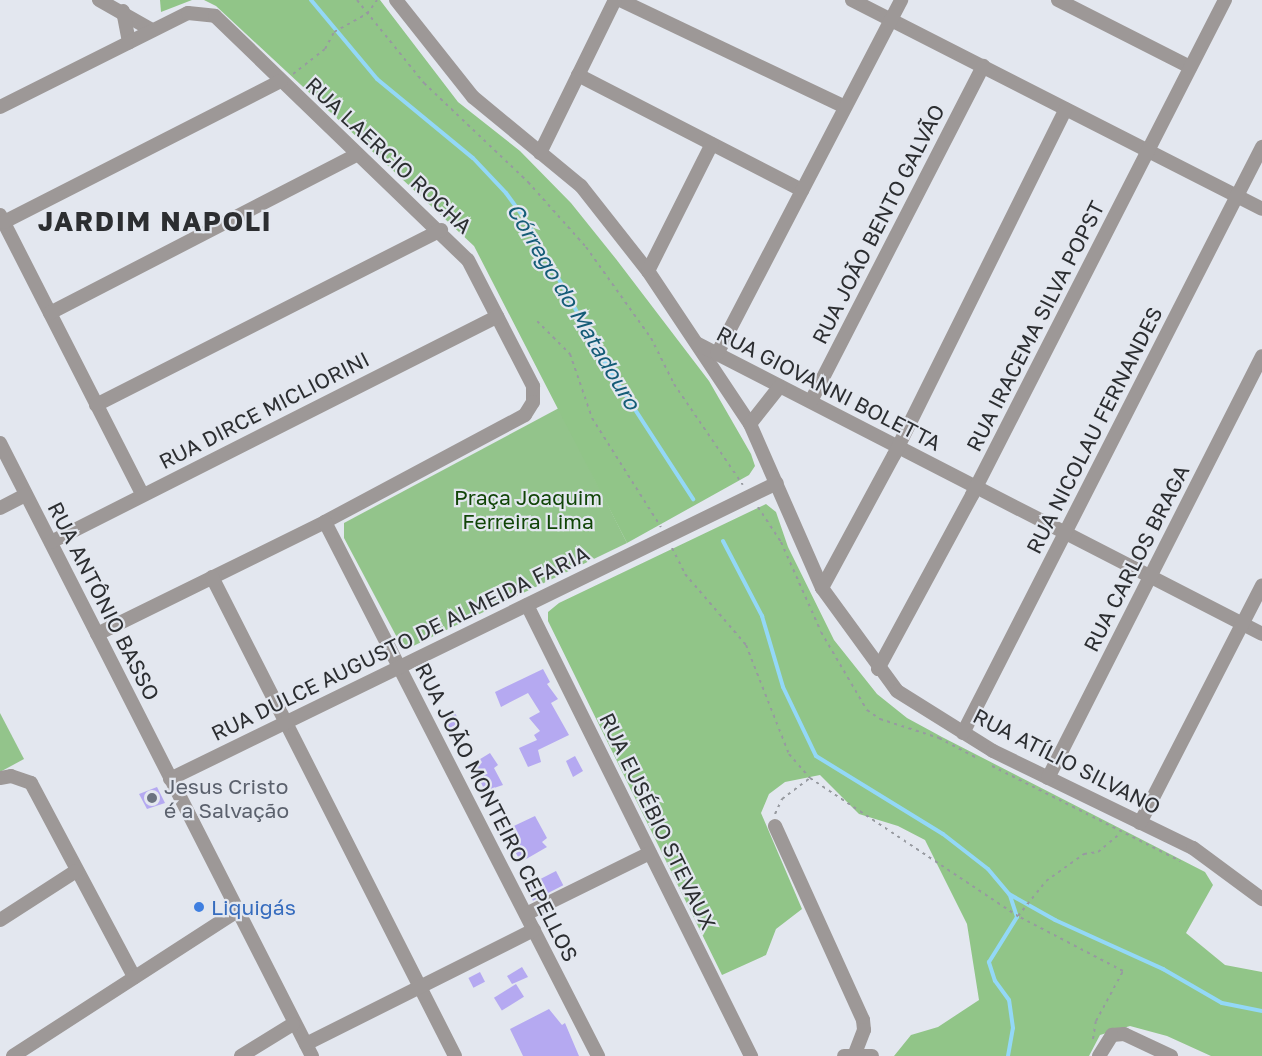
<!DOCTYPE html>
<html>
<head>
<meta charset="utf-8">
<style>
	body { margin:0 }
	#map { position:relative; width:1262px; height:1056px; overflow:hidden; background:#e3e7ef; font-family:"Golos Text",sans-serif }
	div>[style] { position:absolute }
	.green>* { inset:0; background:#93c48b }
	.forest>* { inset:0; background:#91c588 }
	.stream>* { height:4px; margin:-2px; padding:0 2px; transform-origin:2px; border-radius:2px; background:#93d8f7 }
	.building>* { inset:0; background:#b5a9f1; transform-origin:0 0 }
	.path>* { height:2px; margin-top:-1px; transform-origin:0; background:repeating-linear-gradient(90deg,#979aa0 0 3px,transparent 0 7.5px) }
	.minor>* { height:14px; margin:-7px; padding:0 7px; transform-origin:7px; border-radius:7px; background:#9d9897 }
	.dots>* { width:16px; height:16px; translate:-50% -50%; box-sizing:border-box; border:3px solid #e3e7ef; border-radius:50% }
	span { translate:-50% -50%; white-space:nowrap; text-align:center; line-height:1.15; -webkit-text-stroke:4.5px #e3e7ef; paint-order:stroke }
	.street-label { font-size:21px; color:#2c2e31 }
	.park-label { font-size:21px; color:#114507 }
	.worship-label { font-size:21px; color:#5b616d }
	.left { translate:0 -50%; text-align:left }
	.shop-label { font-size:21px; color:#366cbe }
	.water-label { font-size:22px; color:#155c77; font-style:italic }
	.district-label { font-size:27px; color:#2c2e31; font-weight:700; letter-spacing:1.5px }
</style>
</head>
<body>
<div id="map">
	<div class="green">
		<i style="clip-path:polygon(559px 408px,627px 543px,407px 649px,401px 645px,344px 538px,344px 523px)"></i>
		<i style="clip-path:polygon(0 713px,24px 759px,0 772px)"></i>
	</div>
	<div class="forest">
		<i style="clip-path:polygon(160px 0,192px 0,161px 12px)"></i>
		<i style="clip-path:polygon(204px 0,380px 0,458px 102px,520px 151px,571px 203px,616px 259px,709px 381px,751px 454px,755px 466px,749px 475px,627px 543px,474px 246px,216px 6px)"></i>
		<i style="clip-path:polygon(766px 504px,776px 512px,788px 547px,834px 640px,877px 694px,907px 718px,942px 737px,1205px 872px,1213px 885px,1186px 933px,1225px 965px,1262px 972px,1262px 1056px,1211px 1056px,1167px 1036px,1130px 1026px,1100px 1035px,1089px 1056px,894px 1056px,911px 1035px,938px 1027px,979px 1000px,967px 924px,925px 840px,898px 826px,859px 814px,820px 775px,785px 782px,769px 794px,761px 813px,802px 909px,776px 929px,766px 955px,722px 975px,548px 621px,548px 612px,559px 603px)"></i>
	</div>
	<div class="stream">
		<i style="left:311px;top:0;width:103px;rotate:50.1deg"></i>
		<i style="left:377px;top:79px;width:124px;rotate:39.5deg"></i>
		<i style="left:473px;top:158px;width:48px;rotate:46.7deg"></i>
		<i style="left:506px;top:193px;width:36px;rotate:54deg"></i>
		<i style="left:527px;top:222px;width:171px;rotate:60.9deg"></i>
		<i style="left:610px;top:371px;width:153px;rotate:57deg"></i>
		<i style="left:723px;top:541px;width:85px;rotate:62.5deg"></i>
		<i style="left:762px;top:616px;width:74px;rotate:73.5deg"></i>
		<i style="left:783px;top:687px;width:76px;rotate:64.4deg"></i>
		<i style="left:816px;top:756px;width:149px;rotate:31.6deg"></i>
		<i style="left:943px;top:834px;width:57px;rotate:37.9deg"></i>
		<i style="left:988px;top:869px;width:33px;rotate:50deg"></i>
		<i style="left:1009px;top:894px;width:53px;rotate:29.5deg"></i>
		<i style="left:1055px;top:920px;width:119px;rotate:24.4deg"></i>
		<i style="left:1163px;top:969px;width:68px;rotate:30deg"></i>
		<i style="left:1222px;top:1003px;width:41px;rotate:11.3deg"></i>
		<i style="left:1008px;top:1056px;width:28px;rotate:-80deg"></i>
		<i style="left:1013px;top:1028px;width:28px;rotate:-98deg"></i>
		<i style="left:1009px;top:1000px;width:24px;rotate:-126deg"></i>
		<i style="left:995px;top:981px;width:20px;rotate:-108deg"></i>
		<i style="left:989px;top:962px;width:53px;rotate:-58.1deg"></i>
		<i style="left:1017px;top:917px;width:22px;rotate:-108deg"></i>
	</div>
	<div class="building">
		<i style="clip-path:polygon(543px 669px,550px 682px,547px 684px,558px 699px,551px 703px,569px 735px,538px 750px,541px 762px,528px 767px,519px 748px,537px 740px,534px 735px,540px 731px,529px 718px,540px 712px,528px 693px,501px 707px,495px 692px)"></i>
		<i style="left:455px;top:713px;width:11px;height:13px;rotate:63deg"></i>
		<i style="clip-path:polygon(490px 753px,498px 765px,494px 768px,503px 785px,485px 791px,472px 764px)"></i>
		<i style="clip-path:polygon(575px 756px,583px 771px,573px 777px,566px 761px)"></i>
		<i style="clip-path:polygon(157px 787px,165px 803px,147px 809px,139px 794px)"></i>
		<i style="clip-path:polygon(535px 816px,547px 838px,542px 842px,547px 847px,521px 862px,503px 831px)"></i>
		<i style="left:556px;top:871px;width:16px;height:34px;rotate:63deg"></i>
		<i style="clip-path:polygon(522px 967px,528px 977px,512px 984px,507px 976px)"></i>
		<i style="left:480px;top:972px;width:11px;height:13px;rotate:63deg"></i>
		<i style="left:516px;top:984px;width:15px;height:26px;rotate:58deg"></i>
		<i style="clip-path:polygon(549px 1009px,562px 1025px,565px 1023px,579px 1056px,523px 1056px,510px 1029px)"></i>
	</div>
	<div class="path">
		<i style="left:357px;top:0;width:107px;rotate:51.1deg"></i>
		<i style="left:424px;top:83px;width:144px;rotate:43.6deg"></i>
		<i style="left:528px;top:182px;width:87px;rotate:48.3deg"></i>
		<i style="left:586px;top:247px;width:112px;rotate:54.5deg"></i>
		<i style="left:651px;top:338px;width:51px;rotate:63.4deg"></i>
		<i style="left:674px;top:384px;width:122px;rotate:55.7deg"></i>
		<i style="left:293px;top:74px;width:41px;rotate:-38deg"></i>
		<i style="left:325px;top:49px;width:19px;rotate:-62deg"></i>
		<i style="left:334px;top:32px;width:38px;rotate:-29deg"></i>
		<i style="left:367px;top:14px;width:17px;rotate:-54deg"></i>
		<i style="left:537px;top:321px;width:47px;rotate:45deg"></i>
		<i style="left:570px;top:354px;width:68px;rotate:71deg"></i>
		<i style="left:592px;top:418px;width:129px;rotate:57.7deg"></i>
		<i style="left:758px;top:507px;width:42px;rotate:56.7deg"></i>
		<i style="left:781px;top:542px;width:98px;rotate:66deg"></i>
		<i style="left:821px;top:632px;width:91px;rotate:59.5deg"></i>
		<i style="left:867px;top:710px;width:16px;rotate:35deg"></i>
		<i style="left:880px;top:719px;width:62px;rotate:17.9deg"></i>
		<i style="left:939px;top:738px;width:43px;rotate:27.8deg"></i>
		<i style="left:672px;top:548px;width:29px;rotate:63deg"></i>
		<i style="left:685px;top:574px;width:94px;rotate:49.3deg"></i>
		<i style="left:746px;top:645px;width:117px;rotate:68.5deg"></i>
		<i style="left:789px;top:754px;width:32px;rotate:49deg"></i>
		<i style="left:810px;top:778px;width:250px;rotate:33.6deg"></i>
		<i style="left:992px;top:766px;width:211px;rotate:26.8deg"></i>
		<i style="left:775px;top:814px;width:17px;rotate:-65deg"></i>
		<i style="left:782px;top:799px;width:35px;rotate:-37deg"></i>
		<i style="left:1093px;top:1039px;width:18px;rotate:-81deg"></i>
		<i style="left:1096px;top:1021px;width:57px;rotate:-61.6deg"></i>
		<i style="left:1123px;top:971px;width:119px;rotate:-152.4deg"></i>
		<i style="left:1018px;top:916px;width:45px;rotate:-51.3deg"></i>
		<i style="left:1046px;top:881px;width:47px;rotate:-35.4deg"></i>
		<i style="left:1084px;top:854px;width:14px;rotate:-8deg"></i>
		<i style="left:1098px;top:852px;width:30px;rotate:-40deg"></i>
	</div>
	<div class="minor">
		<i style="left:99px;top:0;width:61px;rotate:29.5deg"></i>
		<i style="left:396px;top:0;width:124px;rotate:51.6deg"></i>
		<i style="left:473px;top:97px;width:140px;rotate:39.5deg"></i>
		<i style="left:581px;top:186px;width:108px;rotate:51.8deg"></i>
		<i style="left:648px;top:271px;width:184px;rotate:56.3deg"></i>
		<i style="left:750px;top:424px;width:179px;rotate:66.3deg"></i>
		<i style="left:822px;top:588px;width:127px;rotate:53.9deg"></i>
		<i style="left:897px;top:691px;width:113px;rotate:32deg"></i>
		<i style="left:993px;top:751px;width:222px;rotate:25.9deg"></i>
		<i style="left:1193px;top:848px;width:86px;rotate:36.5deg"></i>
		<i style="left:620px;top:0;width:249px;rotate:25.4deg"></i>
		<i style="left:852px;top:0;width:460px;rotate:27deg"></i>
		<i style="left:1058px;top:0;width:148px;rotate:26.9deg"></i>
		<i style="left:123px;top:11px;width:32px;rotate:79deg"></i>
		<i style="left:578px;top:75px;width:252px;rotate:27.2deg"></i>
		<i style="left:0;top:107px;width:210px;rotate:-26.6deg"></i>
		<i style="left:188px;top:13px;width:27px;rotate:6deg"></i>
		<i style="left:215px;top:16px;width:351px;rotate:44deg"></i>
		<i style="left:468px;top:260px;width:142px;rotate:62.7deg"></i>
		<i style="left:533px;top:386px;width:16px;rotate:90deg"></i>
		<i style="left:533px;top:402px;width:15px;rotate:122deg"></i>
		<i style="left:525px;top:415px;width:227px;rotate:151.9deg"></i>
		<i style="left:325px;top:522px;width:254px;rotate:153.8deg"></i>
		<i style="left:540px;top:153px;width:170px;rotate:-63.9deg"></i>
		<i style="left:0;top:215px;width:313px;rotate:63deg"></i>
		<i style="left:4px;top:222px;width:311px;rotate:-27deg"></i>
		<i style="left:648px;top:271px;width:142px;rotate:-63.3deg"></i>
		<i style="left:50px;top:313px;width:344px;rotate:-27.3deg"></i>
		<i style="left:698px;top:344px;width:634px;rotate:27.21deg"></i>
		<i style="left:717px;top:354px;width:399px;rotate:-62.5deg"></i>
		<i style="left:811px;top:401px;width:377px;rotate:-62.8deg"></i>
		<i style="left:96px;top:405px;width:387px;rotate:-26.9deg"></i>
		<i style="left:750px;top:424px;width:48px;rotate:-51.7deg"></i>
		<i style="left:0;top:443px;width:688px;rotate:63.03deg"></i>
		<i style="left:0;top:508px;width:29px;rotate:-27deg"></i>
		<i style="left:325px;top:522px;width:600px;rotate:62.92deg"></i>
		<i style="left:51px;top:542px;width:500px;rotate:-26.8deg"></i>
		<i style="left:212px;top:577px;width:537px;rotate:63.1deg"></i>
		<i style="left:822px;top:588px;width:151px;rotate:-61.6deg"></i>
		<i style="left:894px;top:455px;width:386px;rotate:-63.6deg"></i>
		<i style="left:527px;top:605px;width:504px;rotate:63.59deg"></i>
		<i style="left:878px;top:669px;width:198px;rotate:-61.6deg"></i>
		<i style="left:972px;top:495px;width:556px;rotate:-62.93deg"></i>
		<i style="left:963px;top:733px;width:658px;rotate:-62.97deg"></i>
		<i style="left:0;top:778px;width:11px;rotate:-10deg"></i>
		<i style="left:11px;top:776px;width:21px;rotate:19deg"></i>
		<i style="left:31px;top:783px;width:220px;rotate:62deg"></i>
		<i style="left:1048px;top:778px;width:473px;rotate:-63.1deg"></i>
		<i style="left:170px;top:779px;width:675px;rotate:-26deg"></i>
		<i style="left:1140px;top:823px;width:267px;rotate:-62.8deg"></i>
		<i style="left:775px;top:826px;width:213px;rotate:65.6deg"></i>
		<i style="left:863px;top:1020px;width:10px;rotate:84deg"></i>
		<i style="left:864px;top:1030px;width:25px;rotate:111deg"></i>
		<i style="left:526px;top:914px;width:138px;rotate:-26.2deg"></i>
		<i style="left:0;top:920px;width:90px;rotate:-32.8deg"></i>
		<i style="left:306px;top:1044px;width:255px;rotate:-26.6deg"></i>
		<i style="left:13px;top:1056px;width:265px;rotate:-32.9deg"></i>
		<i style="left:241px;top:1056px;width:61px;rotate:-31.6deg"></i>
		<i style="left:844px;top:1056px;width:28px"></i>
		<i style="left:1099px;top:1056px;width:25px;rotate:-58deg"></i>
		<i style="left:1112px;top:1035px;width:12px;rotate:-5deg"></i>
		<i style="left:1124px;top:1034px;width:52px;rotate:25.1deg"></i>
	</div>
	<div class="dots">
		<i style="left:152px;top:798px;background:#6b7280"></i>
		<i style="left:199px;top:907px;background:#3f7fe0"></i>
	</div>
	<div class="street-label">
		<span style="left:389px;top:155px;rotate:43deg">RUA LAERCIO ROCHA</span>
		<span style="left:878px;top:224px;rotate:-63deg">RUA JOÃO BENTO GALVÃO</span>
		<span style="left:1035px;top:326px;rotate:-63deg">RUA IRACEMA SILVA POPST</span>
		<span style="left:829px;top:388px;rotate:27deg">RUA GIOVANNI BOLETTA</span>
		<span style="left:264px;top:410px;rotate:-27deg">RUA DIRCE MICLIORINI</span>
		<span style="left:1094px;top:430px;rotate:-63deg">RUA NICOLAU FERNANDES</span>
		<span style="left:1136px;top:558px;rotate:-63deg">RUA CARLOS BRAGA</span>
		<span style="left:104px;top:601px;rotate:63deg">RUA ANTÔNIO BASSO</span>
		<span style="left:400px;top:643px;rotate:-26deg">RUA DULCE AUGUSTO DE ALMEIDA FARIA</span>
		<span style="left:1067px;top:761px;rotate:27deg">RUA ATÍLIO SILVANO</span>
		<span style="left:497px;top:812px;rotate:63deg">RUA JOÃO MONTEIRO CEPELLOS</span>
		<span style="left:658px;top:821px;rotate:64deg">RUA EUSÉBIO STEVAUX</span>
	</div>
	<div class="park-label">
		<span style="left:528px;top:509px">Praça Joaquim<br>Ferreira Lima</span>
	</div>
	<div class="worship-label">
		<span class="left" style="left:164px;top:798px">Jesus Cristo<br>é a Salvação</span>
	</div>
	<div class="shop-label">
		<span class="left" style="left:211px;top:907px">Liquigás</span>
	</div>
	<div class="water-label">
		<span style="left:574px;top:306px;rotate:59deg">Córrego do Matadouro</span>
	</div>
	<div class="district-label">
		<span style="left:155px;top:222px">JARDIM NAPOLI</span>
	</div>
</div>
</body>
</html>
